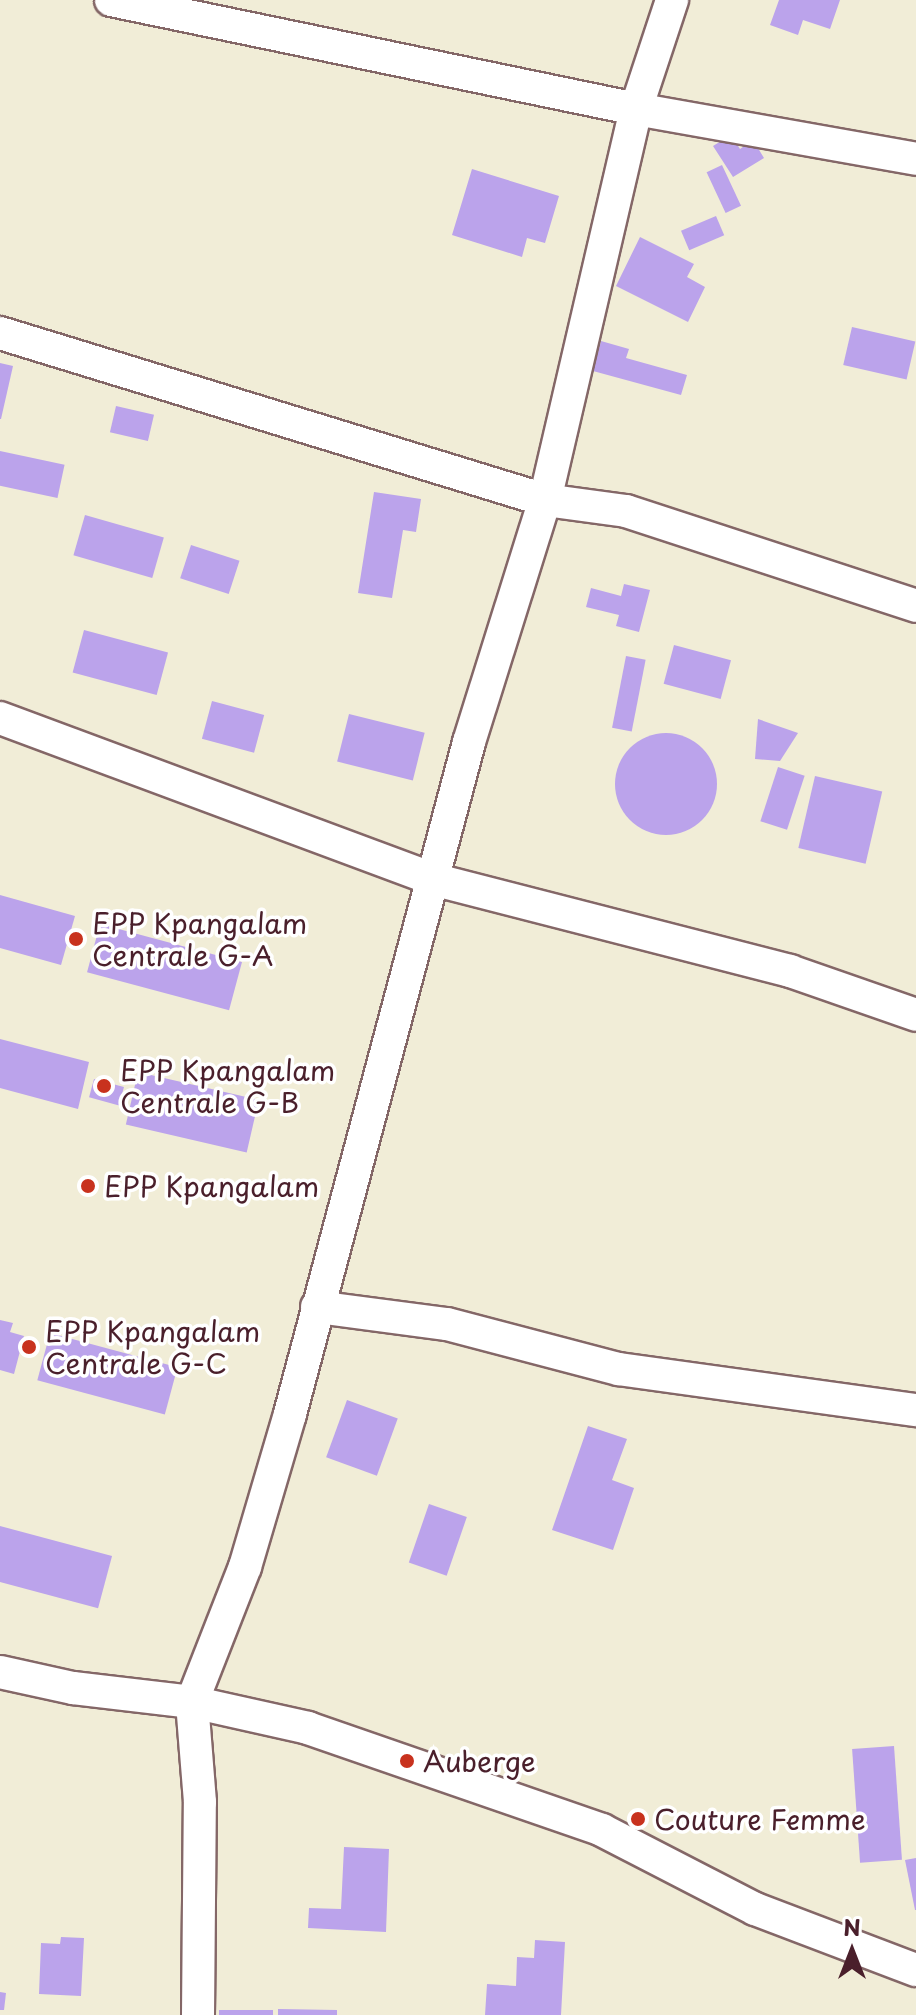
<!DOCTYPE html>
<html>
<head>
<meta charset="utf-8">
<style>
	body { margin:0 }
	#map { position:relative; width:916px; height:2015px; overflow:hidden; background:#f1edd7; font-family:"Playpen Sans",sans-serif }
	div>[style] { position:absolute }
	.building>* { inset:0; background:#bba3eb; transform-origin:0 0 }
	.round { border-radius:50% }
	.roads { filter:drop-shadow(2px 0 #846767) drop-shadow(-2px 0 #846767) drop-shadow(0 2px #846767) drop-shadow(0 -2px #846767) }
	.minor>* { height:32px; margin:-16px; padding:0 16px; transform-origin:16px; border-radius:16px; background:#fff }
	.dots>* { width:22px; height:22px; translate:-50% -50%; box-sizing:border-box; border:4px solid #fff; border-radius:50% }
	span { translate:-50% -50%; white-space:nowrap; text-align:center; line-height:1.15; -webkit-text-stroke:7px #fff; paint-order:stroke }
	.poi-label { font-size:28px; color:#4a1f2b }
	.left { translate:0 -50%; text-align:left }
	.north { position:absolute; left:812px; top:1911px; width:80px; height:80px; -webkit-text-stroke:6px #fff; paint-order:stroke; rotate:0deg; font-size:22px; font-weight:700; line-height:32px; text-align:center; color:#4a1f2b }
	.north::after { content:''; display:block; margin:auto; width:28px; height:36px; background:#4a1f2b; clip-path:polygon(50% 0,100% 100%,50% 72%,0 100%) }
</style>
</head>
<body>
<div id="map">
	<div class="building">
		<i style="clip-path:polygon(779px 0,840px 0,830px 29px,803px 20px,798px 35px,770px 25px)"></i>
		<i style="clip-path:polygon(731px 135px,740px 149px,753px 140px,764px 158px,733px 177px,713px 146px)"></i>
		<i style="left:722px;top:165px;width:45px;height:17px;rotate:65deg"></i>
		<i style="clip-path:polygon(472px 169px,559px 196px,545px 243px,527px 238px,522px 257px,452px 235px)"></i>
		<i style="left:716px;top:216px;width:21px;height:38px;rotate:67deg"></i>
		<i style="clip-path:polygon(640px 237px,694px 264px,687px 277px,705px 287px,688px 322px,616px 286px)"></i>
		<i style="left:852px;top:327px;width:65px;height:39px;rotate:13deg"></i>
		<i style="clip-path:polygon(601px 341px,629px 349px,626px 358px,687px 375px,681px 395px,593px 371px)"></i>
		<i style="clip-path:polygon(0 363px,13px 366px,1px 419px,0 419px)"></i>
		<i style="left:116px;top:406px;width:39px;height:27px;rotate:13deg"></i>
		<i style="left:0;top:451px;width:66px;height:34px;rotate:12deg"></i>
		<i style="clip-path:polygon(374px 492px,421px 499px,416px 532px,403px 530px,392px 598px,358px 593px)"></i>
		<i style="left:85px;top:515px;width:82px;height:42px;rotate:16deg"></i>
		<i style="left:191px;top:545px;width:51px;height:35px;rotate:18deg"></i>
		<i style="clip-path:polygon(624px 584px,650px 590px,639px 632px,616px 626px,619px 615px,586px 607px,591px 588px,621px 596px)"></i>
		<i style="left:84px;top:630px;width:87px;height:44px;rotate:15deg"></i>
		<i style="left:674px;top:645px;width:59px;height:40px;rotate:15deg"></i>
		<i style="left:626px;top:656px;width:20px;height:73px;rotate:11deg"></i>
		<i style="left:212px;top:701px;width:54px;height:39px;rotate:15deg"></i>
		<i style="left:349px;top:714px;width:78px;height:49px;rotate:14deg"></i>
		<i style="clip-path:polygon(758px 719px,798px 733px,780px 761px,755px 759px)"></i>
		<i class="round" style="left:615px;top:733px;width:102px;height:102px"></i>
		<i style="left:778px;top:767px;width:28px;height:57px;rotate:18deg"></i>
		<i style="left:815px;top:776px;width:69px;height:74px;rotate:13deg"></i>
		<i style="clip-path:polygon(0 895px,75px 916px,61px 965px,0 948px)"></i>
		<i style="left:100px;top:924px;width:147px;height:50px;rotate:15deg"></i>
		<i style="clip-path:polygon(0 1039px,89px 1062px,78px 1109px,0 1088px)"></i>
		<i style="left:138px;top:1072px;width:124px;height:54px;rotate:13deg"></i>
		<i style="left:94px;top:1079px;width:31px;height:19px;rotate:15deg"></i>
		<i style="clip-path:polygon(0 1320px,13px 1323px,10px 1332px,24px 1336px,14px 1374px,0 1370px)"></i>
		<i style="left:50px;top:1333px;width:132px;height:49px;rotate:15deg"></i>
		<i style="left:347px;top:1400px;width:54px;height:61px;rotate:20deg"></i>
		<i style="clip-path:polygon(588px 1426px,627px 1439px,612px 1480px,634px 1488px,613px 1550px,552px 1530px)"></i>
		<i style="left:429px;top:1504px;width:40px;height:62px;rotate:19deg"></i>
		<i style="left:0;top:1526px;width:116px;height:54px;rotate:15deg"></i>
		<i style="left:894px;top:1746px;width:114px;height:42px;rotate:86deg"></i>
		<i style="clip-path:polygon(344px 1847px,389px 1849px,386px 1932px,308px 1928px,309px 1908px,341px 1909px)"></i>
		<i style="clip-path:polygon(916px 1858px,916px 1910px,915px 1910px,905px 1860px)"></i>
		<i style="clip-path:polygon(61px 1937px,84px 1938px,81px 1996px,39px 1994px,41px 1943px,60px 1944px)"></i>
		<i style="clip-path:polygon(535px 1940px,565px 1942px,561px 2015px,485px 2015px,487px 1984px,516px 1986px,517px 1957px,534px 1958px)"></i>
		<i style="clip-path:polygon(0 1992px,6px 1993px,4px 2010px,0 2010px)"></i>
		<i style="clip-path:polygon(278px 2009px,337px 2010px,337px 2015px,278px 2015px)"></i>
		<i style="left:219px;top:2010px;width:54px;height:5px"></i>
	</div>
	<div class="roads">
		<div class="minor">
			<i style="left:111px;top:0;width:536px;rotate:11.73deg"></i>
			<i style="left:636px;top:109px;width:284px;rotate:10.1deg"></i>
			<i style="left:0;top:333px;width:570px;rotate:17.04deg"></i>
			<i style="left:545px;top:500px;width:82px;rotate:7.7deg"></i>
			<i style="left:626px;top:511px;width:305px;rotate:18.1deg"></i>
			<i style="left:0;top:718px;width:461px;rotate:20.4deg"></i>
			<i style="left:432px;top:879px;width:370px;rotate:14.4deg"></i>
			<i style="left:790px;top:971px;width:133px;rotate:19.2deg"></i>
			<i style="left:317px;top:1307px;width:131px;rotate:7.5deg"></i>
			<i style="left:447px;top:1324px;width:178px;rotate:14.7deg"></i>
			<i style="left:619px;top:1369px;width:300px;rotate:7.9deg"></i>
			<i style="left:0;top:1672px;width:75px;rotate:12.4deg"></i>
			<i style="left:73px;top:1688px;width:120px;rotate:6.7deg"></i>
			<i style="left:192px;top:1702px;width:119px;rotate:12.6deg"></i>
			<i style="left:308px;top:1728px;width:311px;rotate:19.1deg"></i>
			<i style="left:602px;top:1830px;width:172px;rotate:27.3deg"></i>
			<i style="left:755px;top:1909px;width:172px;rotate:20.8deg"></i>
			<i style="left:198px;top:2015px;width:213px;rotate:-89.5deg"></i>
			<i style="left:200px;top:1802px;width:100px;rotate:-94.6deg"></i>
			<i style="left:192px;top:1702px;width:145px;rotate:-68.6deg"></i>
			<i style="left:245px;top:1567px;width:159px;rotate:-73.6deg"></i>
			<i style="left:290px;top:1414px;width:695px;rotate:-75.08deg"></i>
			<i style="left:469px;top:742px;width:254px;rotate:-72.6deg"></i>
			<i style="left:545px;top:500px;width:401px;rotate:-76.9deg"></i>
			<i style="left:636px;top:109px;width:115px;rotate:-71.7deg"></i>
		</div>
	</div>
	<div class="dots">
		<i style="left:76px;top:939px;background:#c8321e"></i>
		<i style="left:104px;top:1086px;background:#c8321e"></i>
		<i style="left:88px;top:1186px;background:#c8321e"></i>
		<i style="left:29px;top:1347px;background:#c8321e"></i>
		<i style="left:407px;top:1761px;background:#c8321e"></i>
		<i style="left:638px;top:1819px;background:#c8321e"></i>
	</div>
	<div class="poi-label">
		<span class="left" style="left:92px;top:939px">EPP Kpangalam<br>Centrale G-A</span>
		<span class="left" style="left:120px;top:1086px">EPP Kpangalam<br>Centrale G-B</span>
		<span class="left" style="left:104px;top:1186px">EPP Kpangalam</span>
		<span class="left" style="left:45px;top:1347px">EPP Kpangalam<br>Centrale G-C</span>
		<span class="left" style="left:423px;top:1761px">Auberge</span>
		<span class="left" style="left:654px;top:1819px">Couture Femme</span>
	</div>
	<div class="north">N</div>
</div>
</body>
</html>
